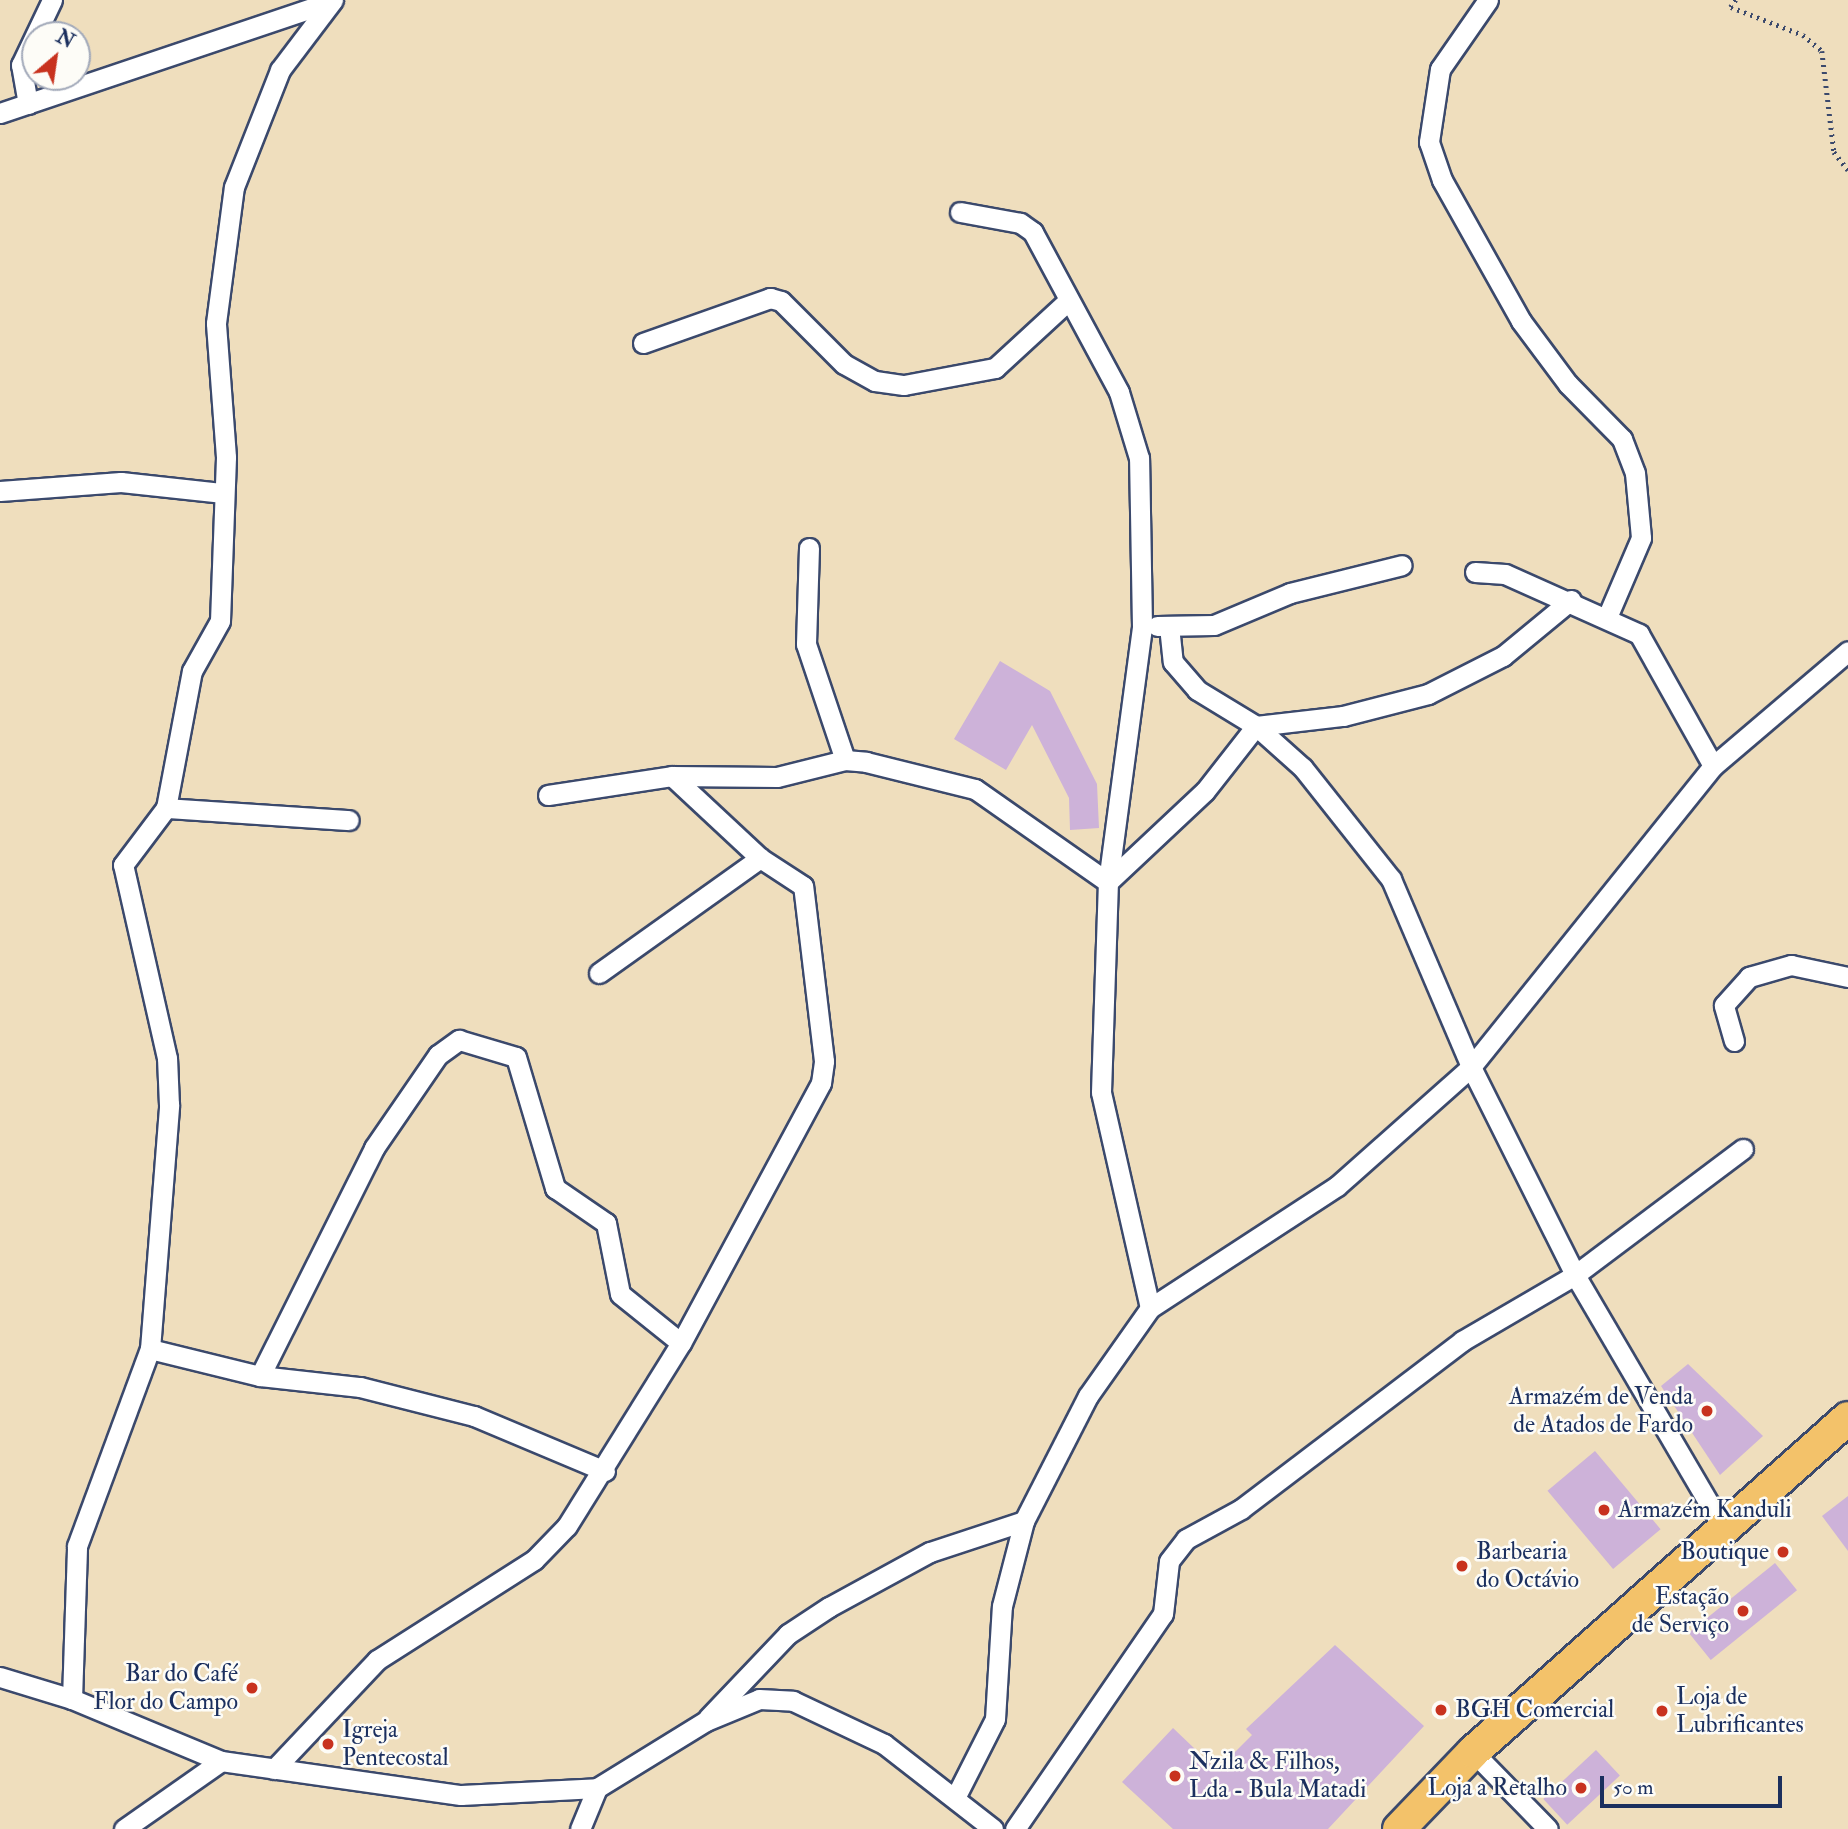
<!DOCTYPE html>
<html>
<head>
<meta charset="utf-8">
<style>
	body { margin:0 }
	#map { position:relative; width:1848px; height:1829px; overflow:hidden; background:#efdebd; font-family:"IM FELL Double Pica",serif }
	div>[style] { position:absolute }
	.building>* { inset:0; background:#cdb2d9; transform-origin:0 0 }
	.path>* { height:4.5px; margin-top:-2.25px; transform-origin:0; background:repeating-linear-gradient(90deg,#3b496c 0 2px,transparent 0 7px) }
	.roads { filter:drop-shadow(2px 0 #3b496c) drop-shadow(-2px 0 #3b496c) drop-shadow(0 2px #3b496c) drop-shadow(0 -2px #3b496c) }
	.street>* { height:19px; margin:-9.5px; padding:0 9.5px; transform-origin:9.5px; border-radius:9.5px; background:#fff }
	.primary>* { height:32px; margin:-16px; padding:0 16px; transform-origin:16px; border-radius:16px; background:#f3c26a }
	.dots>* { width:19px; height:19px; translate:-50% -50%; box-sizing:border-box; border:4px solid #fdfcf7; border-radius:50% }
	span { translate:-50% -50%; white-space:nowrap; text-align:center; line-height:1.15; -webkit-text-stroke:5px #fdfcf7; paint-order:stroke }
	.poi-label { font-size:24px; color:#1b2f5e }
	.right { translate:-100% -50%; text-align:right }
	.left { translate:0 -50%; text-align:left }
	.north { position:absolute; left:21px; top:21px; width:70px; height:70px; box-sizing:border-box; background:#fdfcf7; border:2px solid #a3aaba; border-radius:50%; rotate:29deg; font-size:19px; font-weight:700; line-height:28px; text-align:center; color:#1b2f5e }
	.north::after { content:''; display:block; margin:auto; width:24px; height:32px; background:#c8321e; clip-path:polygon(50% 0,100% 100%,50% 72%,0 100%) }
	.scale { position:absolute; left:1600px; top:1776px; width:182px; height:32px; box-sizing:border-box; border:4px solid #1b2f5e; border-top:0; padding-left:9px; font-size:21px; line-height:24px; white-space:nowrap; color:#1b2f5e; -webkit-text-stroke:5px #fdfcf7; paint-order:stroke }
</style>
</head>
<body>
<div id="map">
	<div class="building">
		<i style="clip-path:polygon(1000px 661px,1050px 691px,1097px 784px,1099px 828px,1070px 830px,1069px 798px,1032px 725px,1006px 770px,954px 739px)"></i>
		<i style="clip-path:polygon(1688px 1364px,1763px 1436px,1720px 1475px,1661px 1386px)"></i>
		<i style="left:1595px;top:1451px;width:102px;height:62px;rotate:50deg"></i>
		<i style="clip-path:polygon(1848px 1496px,1848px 1551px,1822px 1516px)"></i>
		<i style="left:1775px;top:1563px;width:35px;height:111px;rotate:51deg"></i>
		<i style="clip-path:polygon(1335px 1645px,1424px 1726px,1328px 1829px,1173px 1829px,1122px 1782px,1173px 1728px,1217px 1770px,1252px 1735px,1246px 1729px)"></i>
		<i style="left:1596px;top:1750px;width:35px;height:72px;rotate:47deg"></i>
	</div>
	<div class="path">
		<i style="left:1736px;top:0;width:9px;rotate:126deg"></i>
		<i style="left:1731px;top:7px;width:77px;rotate:21.3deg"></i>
		<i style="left:1803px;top:35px;width:25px;rotate:40deg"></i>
		<i style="left:1822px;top:51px;width:102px;rotate:83.2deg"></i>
		<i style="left:1834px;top:152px;width:23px;rotate:52deg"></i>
	</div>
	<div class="roads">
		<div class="street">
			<i style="left:1488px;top:0;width:84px;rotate:124.8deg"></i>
			<i style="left:1440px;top:69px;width:74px;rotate:98.6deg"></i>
			<i style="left:1429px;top:142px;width:40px;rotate:71.1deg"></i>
			<i style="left:1442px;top:180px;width:162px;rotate:60.7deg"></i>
			<i style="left:1521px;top:321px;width:79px;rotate:53.3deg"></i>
			<i style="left:1568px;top:384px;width:77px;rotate:45.5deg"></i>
			<i style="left:1622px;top:439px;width:36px;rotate:69deg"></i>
			<i style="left:1635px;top:473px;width:65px;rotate:84.7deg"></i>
			<i style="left:1641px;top:538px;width:84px;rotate:113.2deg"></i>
			<i style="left:28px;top:104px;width:40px;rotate:-100deg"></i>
			<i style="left:21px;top:65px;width:72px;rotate:-64.5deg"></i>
			<i style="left:0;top:113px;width:350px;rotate:-18.6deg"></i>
			<i style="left:643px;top:343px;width:135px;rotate:-19.5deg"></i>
			<i style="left:770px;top:298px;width:11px;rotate:15deg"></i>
			<i style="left:781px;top:301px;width:89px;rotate:45deg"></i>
			<i style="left:844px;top:364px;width:35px;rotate:29deg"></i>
			<i style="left:875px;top:381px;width:29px;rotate:8deg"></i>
			<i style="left:904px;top:385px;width:93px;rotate:-10.6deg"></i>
			<i style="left:995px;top:368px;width:100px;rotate:-42.6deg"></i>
			<i style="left:0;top:491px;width:121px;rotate:-4.3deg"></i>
			<i style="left:121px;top:482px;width:103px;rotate:6.2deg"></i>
			<i style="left:809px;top:548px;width:96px;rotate:91.8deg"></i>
			<i style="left:806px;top:644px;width:122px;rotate:71.4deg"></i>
			<i style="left:1475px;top:572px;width:30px;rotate:4deg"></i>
			<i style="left:1505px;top:574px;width:147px;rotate:24.1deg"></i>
			<i style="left:1639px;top:634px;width:151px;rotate:60.7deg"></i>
			<i style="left:1157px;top:626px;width:57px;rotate:-1deg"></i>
			<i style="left:1214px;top:625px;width:82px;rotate:-22.8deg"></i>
			<i style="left:1290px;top:593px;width:115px;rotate:-14deg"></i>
			<i style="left:1169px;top:626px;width:36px;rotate:84deg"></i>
			<i style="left:1173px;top:662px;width:37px;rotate:49deg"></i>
			<i style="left:1197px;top:690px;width:69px;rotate:31.4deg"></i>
			<i style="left:1256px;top:726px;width:63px;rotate:41.8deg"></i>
			<i style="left:1303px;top:768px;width:142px;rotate:51.6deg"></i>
			<i style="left:1391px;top:879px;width:204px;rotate:66.9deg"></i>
			<i style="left:1471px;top:1067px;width:233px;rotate:63.4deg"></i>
			<i style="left:1575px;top:1275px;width:291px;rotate:59.6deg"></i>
			<i style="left:548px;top:795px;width:125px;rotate:-8.7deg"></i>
			<i style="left:672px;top:776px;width:105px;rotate:0.5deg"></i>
			<i style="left:777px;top:777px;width:70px;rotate:-14deg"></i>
			<i style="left:845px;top:760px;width:21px;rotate:5deg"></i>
			<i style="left:866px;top:762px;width:112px;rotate:13.9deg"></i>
			<i style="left:975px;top:789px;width:162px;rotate:35deg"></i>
			<i style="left:1108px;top:882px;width:133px;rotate:-43.2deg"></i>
			<i style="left:1205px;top:791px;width:83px;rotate:-51.9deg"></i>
			<i style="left:1256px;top:726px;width:88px;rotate:-6.6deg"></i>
			<i style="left:1343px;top:716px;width:88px;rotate:-14.5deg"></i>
			<i style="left:1428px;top:694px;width:84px;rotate:-26.9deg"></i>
			<i style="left:1503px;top:656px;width:88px;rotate:-39.5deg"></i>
			<i style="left:166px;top:808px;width:183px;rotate:3.8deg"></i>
			<i style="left:599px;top:973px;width:198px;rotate:-35.5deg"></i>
			<i style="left:1734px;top:1041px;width:37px;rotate:-106deg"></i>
			<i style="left:1724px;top:1005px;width:38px;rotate:-48deg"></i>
			<i style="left:1749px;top:977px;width:44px;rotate:-15.9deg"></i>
			<i style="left:1791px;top:965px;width:58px;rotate:11.9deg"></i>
			<i style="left:1150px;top:1308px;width:223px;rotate:-33.1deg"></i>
			<i style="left:1337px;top:1186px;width:179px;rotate:-41.6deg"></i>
			<i style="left:1471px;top:1067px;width:386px;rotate:-51.2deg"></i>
			<i style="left:1713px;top:766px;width:177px;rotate:-40.4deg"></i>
			<i style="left:150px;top:1349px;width:113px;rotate:13.8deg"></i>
			<i style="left:260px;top:1376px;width:101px;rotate:6.3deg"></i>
			<i style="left:360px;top:1387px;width:118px;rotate:14.3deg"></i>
			<i style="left:474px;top:1416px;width:142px;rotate:22.8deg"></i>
			<i style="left:260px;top:1376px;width:255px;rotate:-63.4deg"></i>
			<i style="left:374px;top:1148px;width:113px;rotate:-55.5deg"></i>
			<i style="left:438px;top:1055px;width:26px;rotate:-36deg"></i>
			<i style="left:459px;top:1040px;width:59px;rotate:16.6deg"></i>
			<i style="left:516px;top:1057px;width:137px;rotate:73.4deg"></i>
			<i style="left:555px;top:1188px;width:62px;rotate:34.5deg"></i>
			<i style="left:606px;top:1223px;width:72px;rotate:78.8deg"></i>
			<i style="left:620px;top:1294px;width:78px;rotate:38.8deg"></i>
			<i style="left:0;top:1677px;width:75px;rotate:17deg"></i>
			<i style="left:72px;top:1699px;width:161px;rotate:22.6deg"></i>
			<i style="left:221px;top:1761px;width:242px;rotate:8.1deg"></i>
			<i style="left:461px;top:1795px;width:136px;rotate:-2.9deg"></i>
			<i style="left:597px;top:1788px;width:128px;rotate:-31.6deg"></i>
			<i style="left:706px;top:1721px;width:57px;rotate:-22.5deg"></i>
			<i style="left:759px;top:1699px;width:34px;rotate:3deg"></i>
			<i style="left:793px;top:1701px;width:101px;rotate:25.3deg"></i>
			<i style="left:884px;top:1744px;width:138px;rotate:37.9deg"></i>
			<i style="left:72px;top:1699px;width:153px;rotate:-88.1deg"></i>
			<i style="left:77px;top:1546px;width:210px;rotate:-69.7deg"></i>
			<i style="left:150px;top:1349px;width:245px;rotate:-85.5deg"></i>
			<i style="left:169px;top:1105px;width:47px;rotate:-92.4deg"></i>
			<i style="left:167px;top:1058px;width:198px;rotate:-102.8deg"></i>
			<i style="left:123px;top:865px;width:71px;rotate:-53deg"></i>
			<i style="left:166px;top:808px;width:139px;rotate:-79.3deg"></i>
			<i style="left:192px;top:671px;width:57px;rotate:-60.8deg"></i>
			<i style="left:220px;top:621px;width:164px;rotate:-87.9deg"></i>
			<i style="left:226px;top:457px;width:134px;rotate:-94.3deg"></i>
			<i style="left:216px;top:323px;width:137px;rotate:-82.5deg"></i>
			<i style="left:234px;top:187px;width:126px;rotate:-68.5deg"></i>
			<i style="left:280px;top:70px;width:88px;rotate:-52.9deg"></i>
			<i style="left:708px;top:1718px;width:116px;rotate:-46.4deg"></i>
			<i style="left:788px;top:1634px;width:49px;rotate:-33.4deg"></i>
			<i style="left:829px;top:1607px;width:115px;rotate:-28.6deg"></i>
			<i style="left:930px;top:1552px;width:99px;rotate:-18.3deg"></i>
			<i style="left:1473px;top:1752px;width:107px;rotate:45.8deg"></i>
			<i style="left:274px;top:1769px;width:150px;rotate:-46.6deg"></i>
			<i style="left:377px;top:1660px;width:186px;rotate:-32.5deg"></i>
			<i style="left:534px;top:1560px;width:47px;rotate:-45.9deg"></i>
			<i style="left:567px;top:1526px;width:216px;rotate:-58.1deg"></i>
			<i style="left:681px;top:1343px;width:295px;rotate:-61.7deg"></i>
			<i style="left:821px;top:1083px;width:22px;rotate:-82deg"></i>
			<i style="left:824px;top:1061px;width:176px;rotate:-96.8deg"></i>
			<i style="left:803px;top:886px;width:51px;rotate:-146.9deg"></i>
			<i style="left:760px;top:858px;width:120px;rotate:-137deg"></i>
			<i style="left:956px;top:1796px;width:86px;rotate:-63.1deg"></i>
			<i style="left:995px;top:1719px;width:113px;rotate:-86.5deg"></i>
			<i style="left:1002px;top:1606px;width:88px;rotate:-75.5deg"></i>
			<i style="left:1024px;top:1521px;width:140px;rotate:-62.9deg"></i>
			<i style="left:1088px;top:1396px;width:108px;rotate:-54.8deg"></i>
			<i style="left:1150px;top:1308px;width:221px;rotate:-102.8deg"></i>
			<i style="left:1101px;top:1092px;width:210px;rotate:-88.1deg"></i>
			<i style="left:1108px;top:882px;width:258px;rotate:-82.4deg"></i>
			<i style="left:1142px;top:626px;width:168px;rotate:-91deg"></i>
			<i style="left:1139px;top:458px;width:69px;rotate:-106.9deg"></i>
			<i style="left:1119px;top:392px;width:182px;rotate:-118.3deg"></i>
			<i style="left:1033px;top:232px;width:16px;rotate:-145deg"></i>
			<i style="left:1020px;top:223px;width:61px;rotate:-169.6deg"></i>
			<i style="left:124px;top:1829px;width:118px;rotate:-35deg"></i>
			<i style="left:580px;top:1829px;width:44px;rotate:-67.5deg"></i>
			<i style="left:1015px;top:1829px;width:261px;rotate:-55.5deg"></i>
			<i style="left:1163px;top:1614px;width:53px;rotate:-83.5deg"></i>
			<i style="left:1169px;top:1561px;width:28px;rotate:-52deg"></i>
			<i style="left:1186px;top:1539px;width:63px;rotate:-28.6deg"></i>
			<i style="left:1241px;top:1509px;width:278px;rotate:-37.2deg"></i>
			<i style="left:1462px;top:1341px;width:131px;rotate:-30.3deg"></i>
			<i style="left:1575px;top:1275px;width:210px;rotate:-36.9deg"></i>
		</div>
		<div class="primary">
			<i style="left:1399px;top:1829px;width:107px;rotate:-46.1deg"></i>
			<i style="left:1473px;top:1752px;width:502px;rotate:-41.69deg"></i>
		</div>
	</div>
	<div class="dots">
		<i style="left:1707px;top:1411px;background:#c8321e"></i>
		<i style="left:1604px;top:1510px;background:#c8321e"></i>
		<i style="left:1783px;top:1552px;background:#c8321e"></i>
		<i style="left:1462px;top:1566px;background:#c8321e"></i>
		<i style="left:1743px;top:1611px;background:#c8321e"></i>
		<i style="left:252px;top:1688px;background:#c8321e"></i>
		<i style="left:1441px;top:1710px;background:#c8321e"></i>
		<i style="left:1662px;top:1711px;background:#c8321e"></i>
		<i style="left:328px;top:1744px;background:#c8321e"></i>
		<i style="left:1175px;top:1776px;background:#c8321e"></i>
		<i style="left:1581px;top:1788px;background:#c8321e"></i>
	</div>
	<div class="poi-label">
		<span class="right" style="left:1693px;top:1411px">Armazém de Venda<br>de Atados de Fardo</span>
		<span class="left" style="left:1618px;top:1510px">Armazém Kanduli</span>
		<span class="left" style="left:1476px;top:1566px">Barbearia<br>do Octávio</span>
		<span class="right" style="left:1769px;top:1552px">Boutique</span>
		<span class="right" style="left:1729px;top:1611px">Estação<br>de Serviço</span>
		<span class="right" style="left:238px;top:1688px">Bar do Café<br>Flor do Campo</span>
		<span class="left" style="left:1676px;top:1711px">Loja de<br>Lubrificantes</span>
		<span class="left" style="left:1455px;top:1710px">BGH Comercial</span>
		<span class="left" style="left:342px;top:1744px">Igreja<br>Pentecostal</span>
		<span class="left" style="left:1189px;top:1776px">Nzila &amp; Filhos,<br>Lda - Bula Matadi</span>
		<span class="right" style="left:1567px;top:1788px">Loja a Retalho</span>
	</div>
	<div class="north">N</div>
	<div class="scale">50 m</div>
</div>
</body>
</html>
